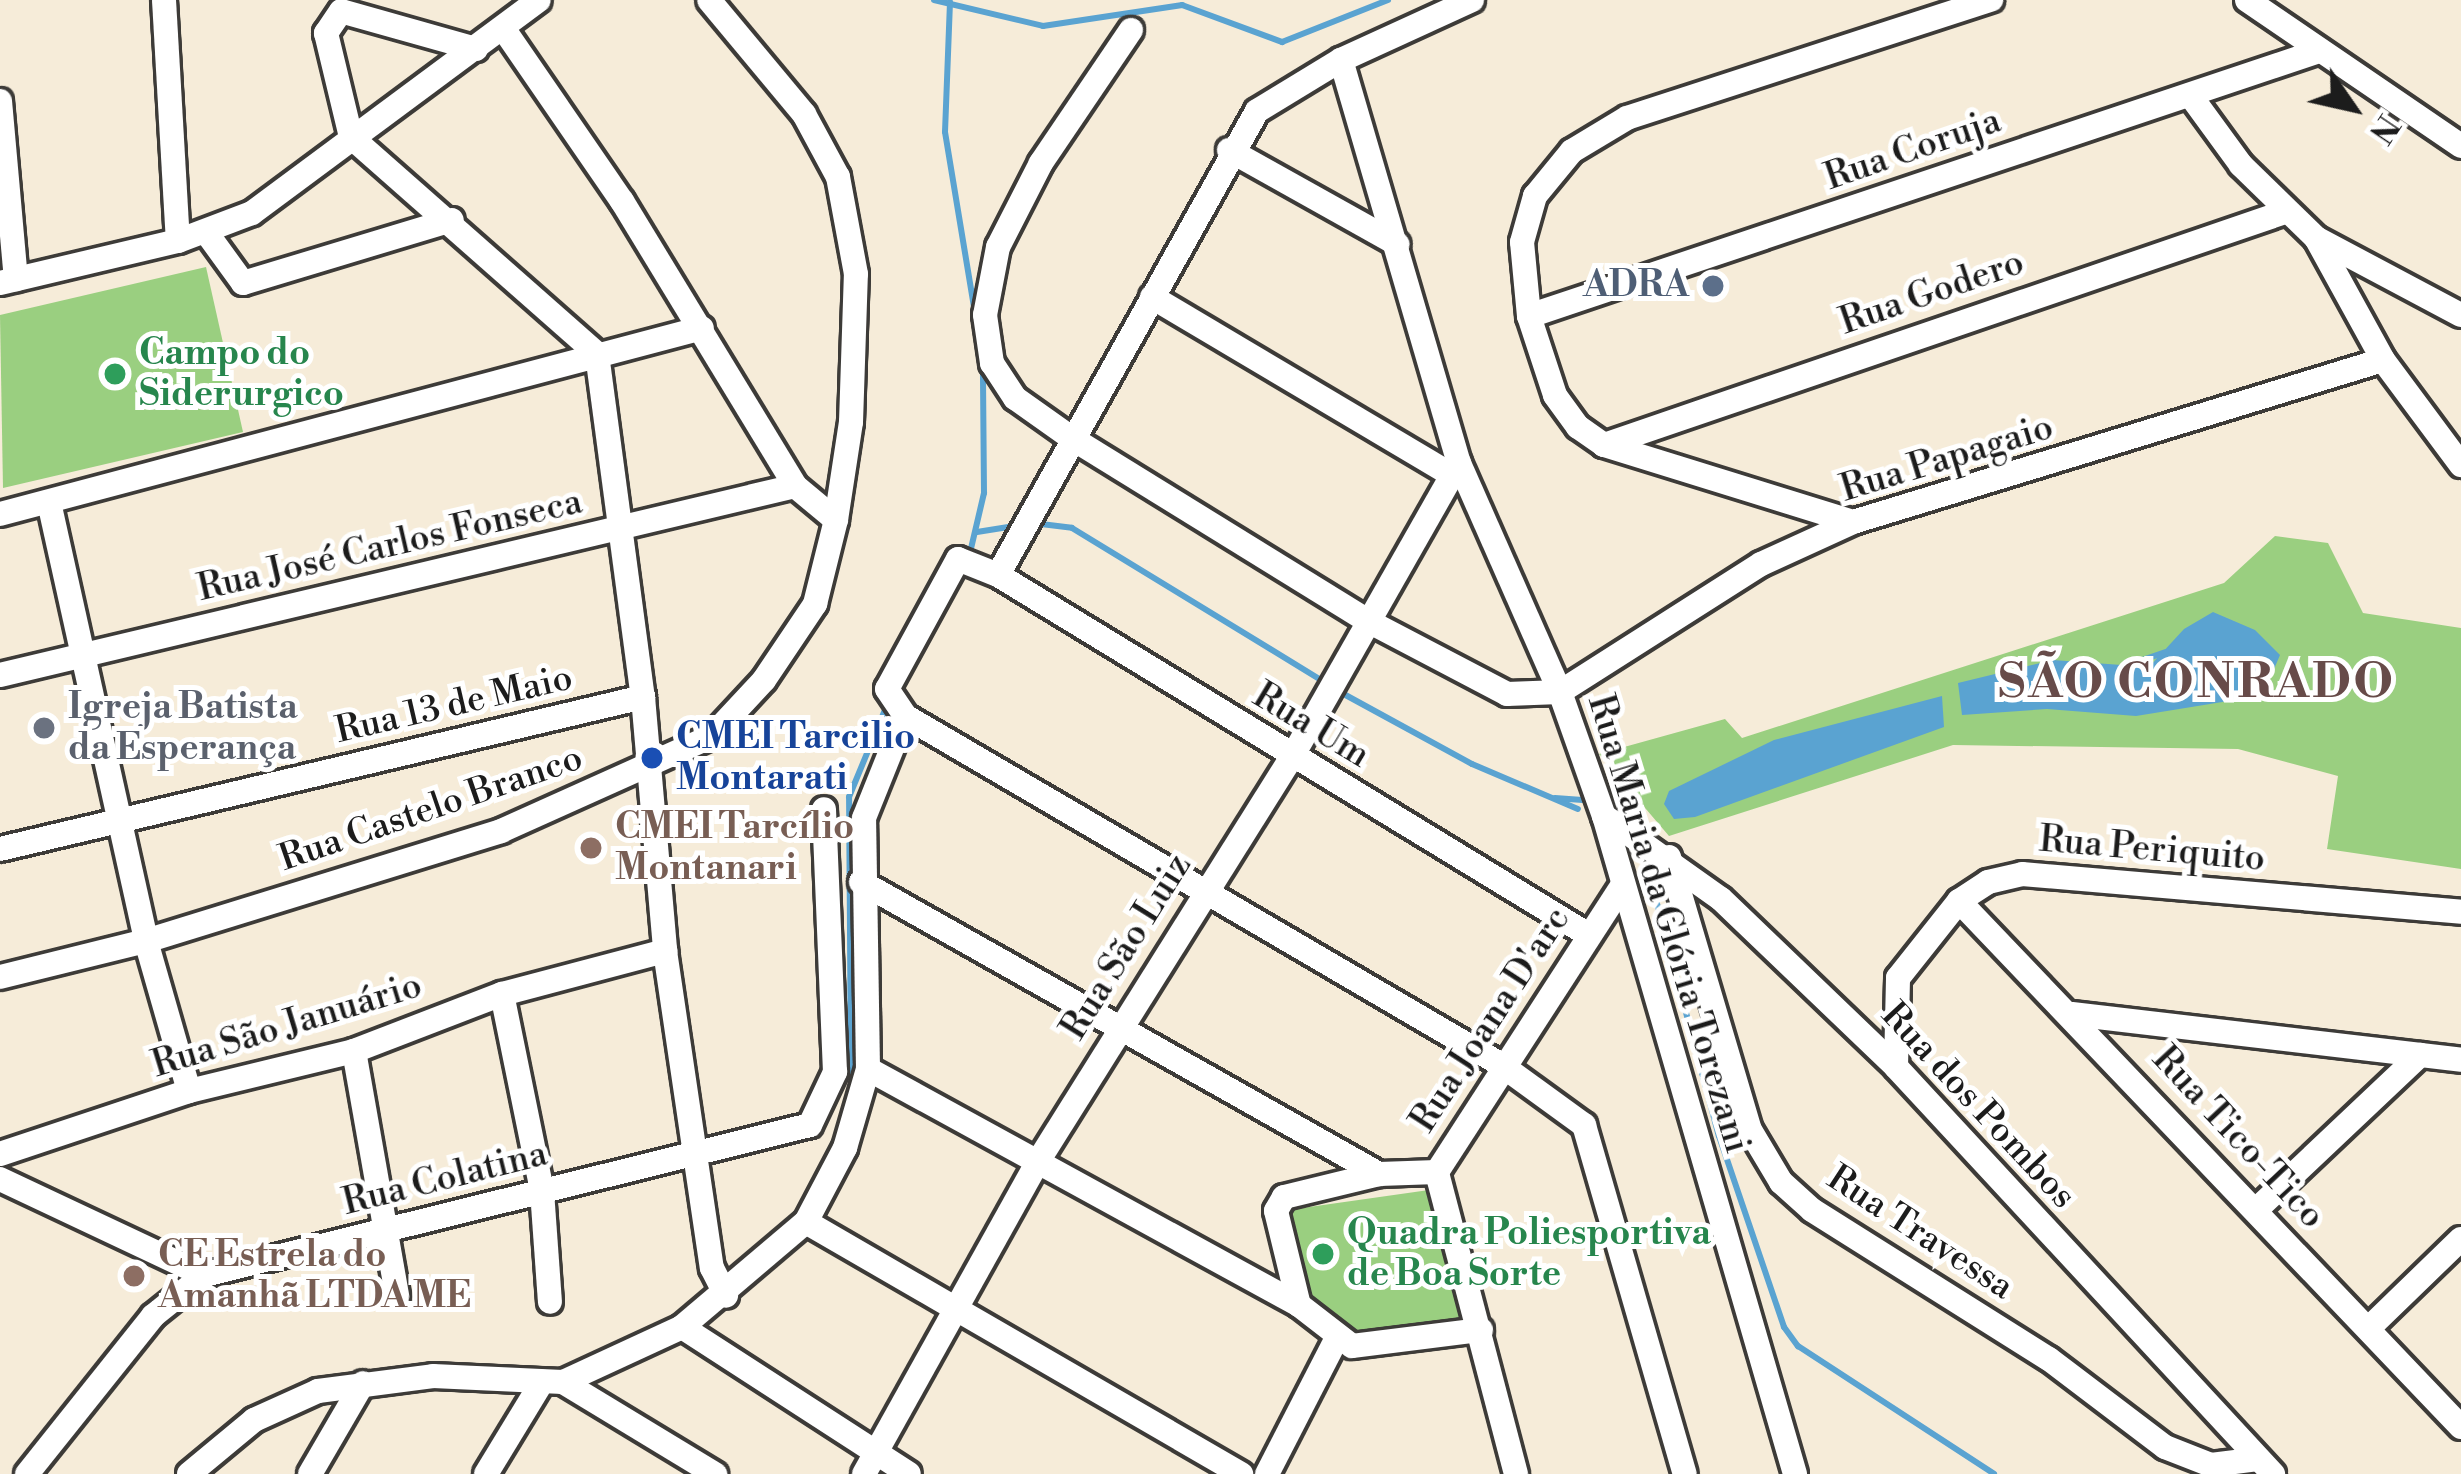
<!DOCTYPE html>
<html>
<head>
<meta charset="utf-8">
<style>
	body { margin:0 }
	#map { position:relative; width:2461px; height:1474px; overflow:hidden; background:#f6ecd9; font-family:"Libre Bodoni",serif }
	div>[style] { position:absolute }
	.green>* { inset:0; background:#9acf80 }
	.water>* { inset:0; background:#5aa3d1 }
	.stream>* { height:6px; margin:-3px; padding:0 3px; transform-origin:3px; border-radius:3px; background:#5aa3d1 }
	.roads { filter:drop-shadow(3px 0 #3d3b38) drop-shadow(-3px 0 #3d3b38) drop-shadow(0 3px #3d3b38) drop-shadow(0 -3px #3d3b38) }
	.minor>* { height:24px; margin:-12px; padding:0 12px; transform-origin:12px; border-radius:12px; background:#fff }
	.dots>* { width:33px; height:33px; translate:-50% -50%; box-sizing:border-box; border:6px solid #fff; border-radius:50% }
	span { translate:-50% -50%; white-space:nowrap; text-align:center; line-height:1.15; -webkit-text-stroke:10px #fff; paint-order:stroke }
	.street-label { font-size:36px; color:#1c1c1c }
	.service-label { font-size:36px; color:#4e5e75; font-weight:700 }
	.right { translate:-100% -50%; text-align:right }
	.leisure-label { font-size:36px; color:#27864d; font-weight:700 }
	.left { translate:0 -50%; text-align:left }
	.worship-label { font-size:36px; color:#5b616d; font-weight:700 }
	.transit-label { font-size:36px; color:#164399; font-weight:700 }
	.education-label { font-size:36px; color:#785e54; font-weight:700 }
	.district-label { font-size:48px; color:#674b49; font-weight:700; letter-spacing:3px }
	.north { position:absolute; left:2293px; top:48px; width:120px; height:120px; -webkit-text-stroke:9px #fff; paint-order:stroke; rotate:124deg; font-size:33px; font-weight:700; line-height:48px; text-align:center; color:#1c1c1c }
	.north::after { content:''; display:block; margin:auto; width:42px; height:54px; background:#1c1c1c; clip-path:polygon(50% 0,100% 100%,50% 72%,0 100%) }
</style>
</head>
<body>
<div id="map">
	<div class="green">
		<i style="clip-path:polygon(206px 267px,243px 432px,3px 488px,0 315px)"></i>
		<i style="clip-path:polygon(2275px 536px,2328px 543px,2363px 613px,2461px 628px,2461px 869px,2327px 849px,2338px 776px,2238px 749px,1953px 745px,1669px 836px,1599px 754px,1725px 719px,1742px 738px,2224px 583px)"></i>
		<i style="clip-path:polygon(1436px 1189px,1468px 1316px,1376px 1342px,1312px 1309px,1288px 1210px)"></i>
	</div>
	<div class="water">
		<i style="clip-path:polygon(2213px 612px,2255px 630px,2280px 655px,2269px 681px,2247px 698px,2136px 716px,2047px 709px,1962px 715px,1958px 683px,2053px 660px,2149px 667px,2184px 629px)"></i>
		<i style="clip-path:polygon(1942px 696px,1944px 727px,1695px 817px,1674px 819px,1664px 804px,1669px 791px,1774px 740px)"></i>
	</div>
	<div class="stream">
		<i style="left:934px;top:0;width:112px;rotate:13.4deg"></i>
		<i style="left:1043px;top:26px;width:141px;rotate:-8.6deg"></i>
		<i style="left:1182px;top:5px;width:107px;rotate:20.3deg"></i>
		<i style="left:1282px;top:42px;width:114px;rotate:-21.6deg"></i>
		<i style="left:950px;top:2px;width:130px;rotate:92.2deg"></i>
		<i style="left:945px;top:132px;width:184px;rotate:80.6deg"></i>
		<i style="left:1033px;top:523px;width:39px;rotate:7deg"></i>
		<i style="left:1072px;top:528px;width:295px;rotate:31.4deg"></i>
		<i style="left:977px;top:532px;width:38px;rotate:-9deg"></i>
		<i style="left:969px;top:557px;width:66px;rotate:-76.8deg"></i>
		<i style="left:984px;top:493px;width:125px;rotate:-90.5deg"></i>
		<i style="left:2122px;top:667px;width:46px;rotate:-18.8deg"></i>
		<i style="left:911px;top:669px;width:47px;rotate:-60.7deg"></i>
		<i style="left:1340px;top:692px;width:150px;rotate:28.6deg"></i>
		<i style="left:1472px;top:764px;width:115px;rotate:23deg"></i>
		<i style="left:1555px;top:798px;width:31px;rotate:4deg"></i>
		<i style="left:1647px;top:866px;width:279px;rotate:75.1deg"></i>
		<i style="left:1719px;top:1136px;width:202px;rotate:71.2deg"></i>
		<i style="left:1784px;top:1327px;width:24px;rotate:54deg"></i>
		<i style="left:1798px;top:1346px;width:234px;rotate:33.1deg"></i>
		<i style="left:851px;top:1074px;width:277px;rotate:-90.4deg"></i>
		<i style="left:849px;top:797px;width:100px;rotate:-67.6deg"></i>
	</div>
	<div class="roads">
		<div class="minor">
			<i style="left:164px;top:0;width:241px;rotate:86.7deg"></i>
			<i style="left:2247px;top:0;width:259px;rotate:34.3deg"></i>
			<i style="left:503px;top:28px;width:210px;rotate:55.5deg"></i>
			<i style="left:622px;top:201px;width:333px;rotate:58.7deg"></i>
			<i style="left:795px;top:486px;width:53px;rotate:39.7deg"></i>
			<i style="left:1131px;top:30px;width:161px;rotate:124.1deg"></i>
			<i style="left:1041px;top:163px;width:94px;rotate:117.1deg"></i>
			<i style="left:998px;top:247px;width:69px;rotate:100.8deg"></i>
			<i style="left:985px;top:315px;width:49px;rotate:81.7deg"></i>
			<i style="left:992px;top:363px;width:42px;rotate:56.7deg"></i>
			<i style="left:1015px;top:398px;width:67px;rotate:35.3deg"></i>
			<i style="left:1070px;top:437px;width:350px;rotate:31.7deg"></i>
			<i style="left:1368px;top:621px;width:157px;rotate:27.7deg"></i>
			<i style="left:1507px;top:694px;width:53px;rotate:-2.2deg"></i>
			<i style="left:1560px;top:692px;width:238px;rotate:-32.5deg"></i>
			<i style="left:1761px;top:564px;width:101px;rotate:-24.5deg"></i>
			<i style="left:1853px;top:522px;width:554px;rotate:-17deg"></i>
			<i style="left:476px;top:49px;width:140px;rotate:-164.3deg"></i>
			<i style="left:341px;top:11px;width:27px;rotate:124deg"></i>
			<i style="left:326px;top:33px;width:107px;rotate:76.5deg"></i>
			<i style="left:351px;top:137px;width:328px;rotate:41.4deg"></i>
			<i style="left:597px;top:354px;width:346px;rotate:82.4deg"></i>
			<i style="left:643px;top:697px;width:255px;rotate:85deg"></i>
			<i style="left:665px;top:951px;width:320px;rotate:81.6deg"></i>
			<i style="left:712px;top:1268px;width:31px;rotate:63deg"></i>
			<i style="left:1341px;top:60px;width:420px;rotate:73.7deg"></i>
			<i style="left:1459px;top:463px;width:250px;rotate:66.2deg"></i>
			<i style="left:1560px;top:692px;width:132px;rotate:70.5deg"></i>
			<i style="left:1604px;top:816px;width:685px;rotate:73.81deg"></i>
			<i style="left:2190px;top:95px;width:87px;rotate:53.9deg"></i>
			<i style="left:2241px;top:165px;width:105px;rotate:44.2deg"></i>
			<i style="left:2316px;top:238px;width:164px;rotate:28deg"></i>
			<i style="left:0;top:101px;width:179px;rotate:84.9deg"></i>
			<i style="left:1229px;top:150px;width:193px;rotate:29.2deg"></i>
			<i style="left:206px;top:232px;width:63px;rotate:54deg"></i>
			<i style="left:243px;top:283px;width:218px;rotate:-16.8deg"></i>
			<i style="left:2316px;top:238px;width:139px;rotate:61.2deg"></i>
			<i style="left:2383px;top:360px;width:131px;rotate:53.4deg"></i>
			<i style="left:0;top:283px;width:183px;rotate:-13.3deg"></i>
			<i style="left:178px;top:241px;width:79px;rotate:-20.7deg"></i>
			<i style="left:252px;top:213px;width:357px;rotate:-36.6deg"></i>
			<i style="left:1152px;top:297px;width:345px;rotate:30.7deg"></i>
			<i style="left:1529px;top:316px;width:833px;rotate:-18.54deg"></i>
			<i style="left:1604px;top:445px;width:720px;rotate:-18.89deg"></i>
			<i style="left:49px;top:502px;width:450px;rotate:77.5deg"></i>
			<i style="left:146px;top:941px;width:156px;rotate:74deg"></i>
			<i style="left:0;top:514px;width:726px;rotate:-14.84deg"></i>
			<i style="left:1853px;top:522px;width:261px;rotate:-162.8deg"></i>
			<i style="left:1604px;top:445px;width:32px;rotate:-145deg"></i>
			<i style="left:1578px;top:427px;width:39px;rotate:-126deg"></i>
			<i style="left:1555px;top:395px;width:83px;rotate:-108.2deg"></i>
			<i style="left:1529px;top:316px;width:74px;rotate:-95.4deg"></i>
			<i style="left:1522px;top:242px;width:48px;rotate:-74.2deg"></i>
			<i style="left:1535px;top:196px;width:58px;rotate:-50.6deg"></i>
			<i style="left:1572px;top:151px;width:64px;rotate:-31deg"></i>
			<i style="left:1627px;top:118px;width:383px;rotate:-18deg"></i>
			<i style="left:998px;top:575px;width:531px;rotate:-60.83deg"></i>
			<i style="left:1257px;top:111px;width:98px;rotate:-31.3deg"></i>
			<i style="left:1341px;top:60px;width:144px;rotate:-24.6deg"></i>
			<i style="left:0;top:675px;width:817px;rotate:-13.37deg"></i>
			<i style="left:1604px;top:816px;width:143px;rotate:35.4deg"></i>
			<i style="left:1721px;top:899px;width:243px;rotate:43.8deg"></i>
			<i style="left:1896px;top:1067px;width:555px;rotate:47.19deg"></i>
			<i style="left:0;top:849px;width:661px;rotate:-13.3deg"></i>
			<i style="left:1669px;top:857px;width:285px;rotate:73.5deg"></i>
			<i style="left:1750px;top:1130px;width:61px;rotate:59.2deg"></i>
			<i style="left:1781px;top:1182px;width:42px;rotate:42.1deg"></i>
			<i style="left:1812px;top:1210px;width:280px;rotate:32.2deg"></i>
			<i style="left:2049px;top:1359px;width:146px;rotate:37.2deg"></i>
			<i style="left:2165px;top:1447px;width:49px;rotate:21.4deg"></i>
			<i style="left:2211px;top:1465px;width:47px;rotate:-7.3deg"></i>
			<i style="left:861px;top:882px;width:595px;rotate:29.41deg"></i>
			<i style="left:1959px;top:901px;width:727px;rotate:46.34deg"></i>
			<i style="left:1587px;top:934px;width:690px;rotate:-148.64deg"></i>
			<i style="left:998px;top:575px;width:43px;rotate:-158.2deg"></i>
			<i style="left:958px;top:559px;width:148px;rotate:118.6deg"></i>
			<i style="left:887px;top:689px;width:32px;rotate:56deg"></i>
			<i style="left:905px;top:716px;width:689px;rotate:30.32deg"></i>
			<i style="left:1500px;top:1064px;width:104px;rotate:36deg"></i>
			<i style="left:1584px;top:1125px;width:363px;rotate:73.9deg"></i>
			<i style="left:0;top:977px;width:150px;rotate:-13.9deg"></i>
			<i style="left:146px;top:941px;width:372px;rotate:-17.2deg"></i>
			<i style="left:501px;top:831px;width:231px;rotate:-24.2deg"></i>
			<i style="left:712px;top:736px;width:76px;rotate:-47.1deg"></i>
			<i style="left:764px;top:680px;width:92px;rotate:-56.1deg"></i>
			<i style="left:815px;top:604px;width:87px;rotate:-76deg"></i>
			<i style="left:836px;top:520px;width:99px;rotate:-81.3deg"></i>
			<i style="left:851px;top:422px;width:148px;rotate:-88.1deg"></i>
			<i style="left:856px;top:274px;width:99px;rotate:-100.5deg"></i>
			<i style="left:838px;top:177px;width:72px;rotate:-118.4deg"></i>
			<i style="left:804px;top:114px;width:148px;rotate:-129.8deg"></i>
			<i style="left:502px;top:994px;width:201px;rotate:78.5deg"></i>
			<i style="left:542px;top:1191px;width:111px;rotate:85.9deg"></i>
			<i style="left:2072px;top:1014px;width:392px;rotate:6.7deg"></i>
			<i style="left:354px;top:1051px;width:249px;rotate:80deg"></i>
			<i style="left:1896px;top:1067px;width:89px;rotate:-88.7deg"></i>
			<i style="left:1898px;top:978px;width:98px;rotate:-51.6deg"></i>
			<i style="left:1959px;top:901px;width:35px;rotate:-33deg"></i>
			<i style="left:1988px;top:882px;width:35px;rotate:-13deg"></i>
			<i style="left:2022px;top:874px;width:441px;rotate:4.9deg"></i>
			<i style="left:868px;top:1069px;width:491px;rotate:28.7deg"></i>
			<i style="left:0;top:1154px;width:199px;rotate:-18.4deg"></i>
			<i style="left:189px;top:1091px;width:170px;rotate:-13.6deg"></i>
			<i style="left:354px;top:1051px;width:159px;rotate:-21.1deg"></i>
			<i style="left:502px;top:994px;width:169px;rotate:-14.8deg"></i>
			<i style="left:1437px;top:1172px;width:58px;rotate:178deg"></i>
			<i style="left:1379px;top:1174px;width:98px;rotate:166.4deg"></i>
			<i style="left:1284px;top:1197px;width:16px;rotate:120deg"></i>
			<i style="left:1276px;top:1211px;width:97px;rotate:76.3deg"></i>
			<i style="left:1299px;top:1305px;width:67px;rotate:37.7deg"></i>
			<i style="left:1352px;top:1346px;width:130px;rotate:-7.1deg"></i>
			<i style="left:0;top:1179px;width:225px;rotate:25.2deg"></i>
			<i style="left:2256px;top:1210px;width:226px;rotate:-43.4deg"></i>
			<i style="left:806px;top:1222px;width:503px;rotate:30.08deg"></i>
			<i style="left:682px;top:1327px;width:270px;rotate:32.9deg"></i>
			<i style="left:2369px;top:1328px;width:128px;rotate:-44.1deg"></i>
			<i style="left:563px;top:1382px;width:178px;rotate:31.2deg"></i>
			<i style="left:27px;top:1474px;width:202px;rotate:-51.4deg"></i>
			<i style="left:153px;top:1316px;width:65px;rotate:-38.8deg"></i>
			<i style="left:204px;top:1275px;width:624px;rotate:-13.9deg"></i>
			<i style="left:810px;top:1125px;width:59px;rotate:-64.7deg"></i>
			<i style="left:835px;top:1072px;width:263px;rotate:-92.4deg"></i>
			<i style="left:189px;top:1474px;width:85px;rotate:-39.7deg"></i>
			<i style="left:254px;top:1420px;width:70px;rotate:-24.4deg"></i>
			<i style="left:318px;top:1391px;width:116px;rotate:-7.4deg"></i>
			<i style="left:433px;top:1376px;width:130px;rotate:2.6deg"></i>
			<i style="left:563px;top:1382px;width:131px;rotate:-24.8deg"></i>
			<i style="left:682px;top:1327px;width:162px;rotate:-40.3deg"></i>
			<i style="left:806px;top:1222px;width:84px;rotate:-62.2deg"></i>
			<i style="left:845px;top:1148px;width:82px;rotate:-73.8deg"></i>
			<i style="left:868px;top:1069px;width:251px;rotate:-90.9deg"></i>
			<i style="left:864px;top:818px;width:110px;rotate:-68.1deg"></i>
			<i style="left:310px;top:1474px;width:105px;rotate:-59.8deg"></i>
			<i style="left:486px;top:1474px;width:108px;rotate:-58.7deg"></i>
			<i style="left:864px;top:1474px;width:356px;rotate:-60.9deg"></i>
			<i style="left:1037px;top:1163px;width:479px;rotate:-57.9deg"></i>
			<i style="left:1292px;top:757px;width:338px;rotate:-60.4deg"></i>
			<i style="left:1267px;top:1474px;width:151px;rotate:-62.8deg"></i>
			<i style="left:1516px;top:1474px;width:312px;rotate:-104.7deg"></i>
			<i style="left:1437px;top:1172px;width:338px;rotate:-57.1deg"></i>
		</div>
	</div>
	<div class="dots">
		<i style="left:1713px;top:286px;background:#5c6f8a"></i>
		<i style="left:115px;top:374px;background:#2e9e5b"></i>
		<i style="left:44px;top:728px;background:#6b7280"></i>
		<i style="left:652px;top:758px;background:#1a4fb4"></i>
		<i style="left:591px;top:848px;background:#8d6e63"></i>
		<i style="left:1323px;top:1254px;background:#2e9e5b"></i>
		<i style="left:134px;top:1276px;background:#8d6e63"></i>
	</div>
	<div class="street-label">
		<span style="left:1913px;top:150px;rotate:-19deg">Rua Coruja</span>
		<span style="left:1932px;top:293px;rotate:-19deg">Rua Godero</span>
		<span style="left:1947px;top:459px;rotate:-17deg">Rua Papagaio</span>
		<span style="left:390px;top:546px;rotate:-13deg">Rua José Carlos Fonseca</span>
		<span style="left:454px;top:705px;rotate:-13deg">Rua 13 de Maio</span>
		<span style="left:1311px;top:726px;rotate:31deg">Rua Um</span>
		<span style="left:431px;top:809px;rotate:-19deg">Rua Castelo Branco</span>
		<span style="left:2152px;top:850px;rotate:5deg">Rua Periquito</span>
		<span style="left:1668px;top:924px;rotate:73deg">Rua Maria da Glória Torezani</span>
		<span style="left:1127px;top:947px;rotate:-58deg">Rua São Luiz</span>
		<span style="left:1491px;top:1020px;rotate:-57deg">Rua Joana D'arc</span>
		<span style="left:287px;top:1026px;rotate:-17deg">Rua São Januário</span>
		<span style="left:1978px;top:1106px;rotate:47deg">Rua dos Pombos</span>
		<span style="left:2238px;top:1138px;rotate:47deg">Rua Tico-Tico</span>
		<span style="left:445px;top:1179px;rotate:-14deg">Rua Colatina</span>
		<span style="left:1920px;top:1233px;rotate:33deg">Rua Travessa</span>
	</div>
	<div class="service-label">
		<span class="right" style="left:1689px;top:286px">ADRA</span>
	</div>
	<div class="leisure-label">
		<span class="left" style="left:139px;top:374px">Campo do<br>Siderurgico</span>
		<span class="left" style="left:1347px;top:1254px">Quadra Poliesportiva<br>de Boa Sorte</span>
	</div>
	<div class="worship-label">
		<span class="left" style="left:68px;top:728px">Igreja Batista<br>da Esperança</span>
	</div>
	<div class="transit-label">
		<span class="left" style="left:676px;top:758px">CMEI Tarcilio<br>Montarati</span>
	</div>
	<div class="education-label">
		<span class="left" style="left:615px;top:848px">CMEI Tarcílio<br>Montanari</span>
		<span class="left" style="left:158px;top:1276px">CE Estrela do<br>Amanhã LTDA ME</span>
	</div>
	<div class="district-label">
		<span style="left:2197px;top:684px">SÃO CONRADO</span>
	</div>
	<div class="north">N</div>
</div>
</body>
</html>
